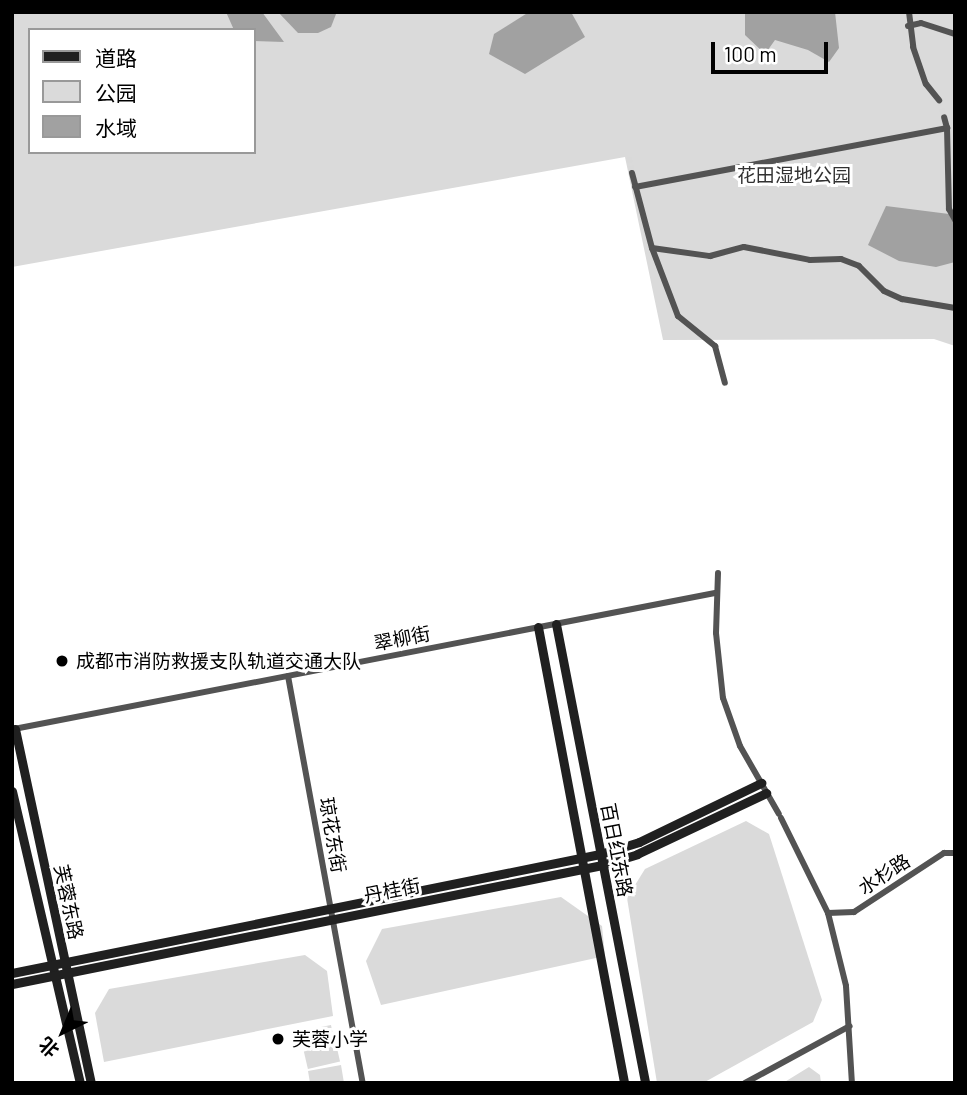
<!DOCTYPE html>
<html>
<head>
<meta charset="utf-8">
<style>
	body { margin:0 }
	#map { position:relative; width:967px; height:1095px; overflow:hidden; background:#fff; font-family:Barlow,"Noto Sans SC",sans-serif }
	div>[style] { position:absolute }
	.green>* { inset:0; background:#dadada; transform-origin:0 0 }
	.water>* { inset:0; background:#a1a1a1 }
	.street-tunnel>* { height:6px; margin-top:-3px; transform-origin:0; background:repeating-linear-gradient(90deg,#d9d9d9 0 6px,transparent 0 9px) }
	.street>* { height:6px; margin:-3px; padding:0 3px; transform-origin:3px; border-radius:3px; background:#535353 }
	.secondary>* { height:9px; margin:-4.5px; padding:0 4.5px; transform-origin:4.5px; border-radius:4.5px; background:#202020 }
	.dots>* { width:19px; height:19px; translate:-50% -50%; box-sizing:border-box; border:4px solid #fff; border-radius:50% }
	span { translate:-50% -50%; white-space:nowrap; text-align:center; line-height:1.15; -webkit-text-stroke:6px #fff; paint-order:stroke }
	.park-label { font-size:19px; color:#313131 }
	.street-label { font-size:19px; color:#000 }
	.poi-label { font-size:19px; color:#000 }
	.left { translate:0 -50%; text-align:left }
	.frame { position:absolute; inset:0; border:14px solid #000; pointer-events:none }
	.legend { position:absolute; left:28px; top:28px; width:228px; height:126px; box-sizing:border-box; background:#fff; border:2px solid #999; margin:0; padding:9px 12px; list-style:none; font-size:21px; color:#000 }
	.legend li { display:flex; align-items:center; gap:14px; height:35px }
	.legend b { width:35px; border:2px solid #999 }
	.north { position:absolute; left:28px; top:997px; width:70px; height:70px; -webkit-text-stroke:5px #fff; paint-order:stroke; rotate:223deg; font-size:19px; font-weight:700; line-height:28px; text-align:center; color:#000 }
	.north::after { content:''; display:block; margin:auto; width:24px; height:32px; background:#000; clip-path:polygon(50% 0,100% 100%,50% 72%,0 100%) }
	.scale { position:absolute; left:711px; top:42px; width:117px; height:32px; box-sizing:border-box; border:4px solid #000; border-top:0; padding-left:9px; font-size:21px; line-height:24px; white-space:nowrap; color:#000; -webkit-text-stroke:5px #fff; paint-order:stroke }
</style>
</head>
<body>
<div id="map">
	<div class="green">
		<i style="clip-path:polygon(evenodd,12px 12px,955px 12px,955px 346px,934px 339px,663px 340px,625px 157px,12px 267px,12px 12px,30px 30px,254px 30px,254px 152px,30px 152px,30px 30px)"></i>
		<i style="clip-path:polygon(746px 821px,769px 834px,822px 1000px,813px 1022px,703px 1083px,657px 1083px,627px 898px,645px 869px)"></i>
		<i style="clip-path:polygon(561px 897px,602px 926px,605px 956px,381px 1005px,366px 961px,382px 929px)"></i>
		<i style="clip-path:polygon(305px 955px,327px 971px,333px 1016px,104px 1062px,95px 1013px,109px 989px)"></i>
		<i style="left:331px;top:1025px;width:16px;height:31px;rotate:79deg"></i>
		<i style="left:336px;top:1044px;width:18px;height:33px;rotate:77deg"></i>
		<i style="clip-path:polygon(341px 1065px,344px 1083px,310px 1083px,308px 1071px)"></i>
		<i style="clip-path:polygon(809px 1067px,820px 1075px,821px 1083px,783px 1083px)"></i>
	</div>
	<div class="water">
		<i style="clip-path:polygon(226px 12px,262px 12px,284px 42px,254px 41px,254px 30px,234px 30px)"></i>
		<i style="clip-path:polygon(278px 12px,334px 12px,336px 14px,331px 27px,318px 33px,298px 33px)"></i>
		<i style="clip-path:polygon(529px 12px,571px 12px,585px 37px,525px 74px,489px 54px,494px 34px)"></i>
		<i style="clip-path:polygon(745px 12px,835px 12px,839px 48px,829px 62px,808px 50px,775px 40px,765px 54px,745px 35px)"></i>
		<i style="clip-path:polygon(886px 206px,949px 214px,955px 225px,955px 262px,936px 267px,899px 261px,868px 245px)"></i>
	</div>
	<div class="street-tunnel">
		<i style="left:939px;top:100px;width:18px;rotate:74deg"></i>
		<i style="left:629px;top:157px;width:16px;rotate:79deg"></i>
	</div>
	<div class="street">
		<i style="left:909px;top:12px;width:35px;rotate:83deg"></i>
		<i style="left:913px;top:47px;width:39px;rotate:71deg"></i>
		<i style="left:926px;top:84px;width:21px;rotate:51deg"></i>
		<i style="left:908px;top:26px;width:13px;rotate:-13deg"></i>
		<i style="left:921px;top:23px;width:36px;rotate:18deg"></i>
		<i style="left:947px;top:128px;width:81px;rotate:88.6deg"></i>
		<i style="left:949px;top:209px;width:13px;rotate:61deg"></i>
		<i style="left:632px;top:173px;width:78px;rotate:75.1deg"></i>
		<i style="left:652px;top:248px;width:59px;rotate:7.9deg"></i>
		<i style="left:710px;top:256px;width:35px;rotate:-15deg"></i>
		<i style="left:744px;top:247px;width:67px;rotate:11.1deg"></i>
		<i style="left:810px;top:260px;width:31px;rotate:-2deg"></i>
		<i style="left:841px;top:259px;width:19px;rotate:21deg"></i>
		<i style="left:859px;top:266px;width:35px;rotate:45deg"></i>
		<i style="left:884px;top:291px;width:20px;rotate:24deg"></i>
		<i style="left:902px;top:299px;width:54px;rotate:9.6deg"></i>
		<i style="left:635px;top:187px;width:318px;rotate:-10.7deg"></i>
		<i style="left:947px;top:128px;width:11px;rotate:-105deg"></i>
		<i style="left:652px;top:248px;width:73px;rotate:69.1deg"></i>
		<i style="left:678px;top:316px;width:48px;rotate:39deg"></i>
		<i style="left:715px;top:346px;width:38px;rotate:75deg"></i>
		<i style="left:718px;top:573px;width:60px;rotate:91.9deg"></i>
		<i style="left:716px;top:633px;width:65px;rotate:83.9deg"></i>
		<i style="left:723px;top:698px;width:51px;rotate:70.5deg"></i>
		<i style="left:740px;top:746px;width:78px;rotate:60.2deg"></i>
		<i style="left:288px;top:676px;width:414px;rotate:79.6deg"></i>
		<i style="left:14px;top:729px;width:714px;rotate:-10.98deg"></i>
		<i style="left:781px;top:818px;width:106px;rotate:63.7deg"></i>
		<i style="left:828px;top:913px;width:75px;rotate:76.1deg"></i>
		<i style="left:846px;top:986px;width:97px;rotate:86.5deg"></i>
		<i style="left:828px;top:913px;width:26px;rotate:-2deg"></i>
		<i style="left:854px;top:912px;width:108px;rotate:-33.2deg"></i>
		<i style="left:944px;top:853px;width:11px"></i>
		<i style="left:745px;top:1083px;width:119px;rotate:-28.5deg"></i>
	</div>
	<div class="secondary">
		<i style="left:556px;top:624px;width:468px;rotate:79deg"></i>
		<i style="left:538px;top:627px;width:464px;rotate:79.3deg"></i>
		<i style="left:15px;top:729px;width:362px;rotate:77.9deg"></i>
		<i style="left:12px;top:791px;width:300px;rotate:76.9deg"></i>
		<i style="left:12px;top:973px;width:600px;rotate:-11.44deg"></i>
		<i style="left:600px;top:854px;width:41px;rotate:-17.1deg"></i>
		<i style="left:639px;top:842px;width:136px;rotate:-25.8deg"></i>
		<i style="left:12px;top:984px;width:602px;rotate:-11.4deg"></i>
		<i style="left:602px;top:865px;width:37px;rotate:-17deg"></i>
		<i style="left:637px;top:854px;width:143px;rotate:-25.3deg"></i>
	</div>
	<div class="dots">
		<i style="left:62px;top:661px;background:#000"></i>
		<i style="left:278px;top:1039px;background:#000"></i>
	</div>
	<div class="park-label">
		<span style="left:794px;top:175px">花田湿地公园</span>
	</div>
	<div class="street-label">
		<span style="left:402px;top:638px;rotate:-11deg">翠柳街</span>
		<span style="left:333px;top:835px;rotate:80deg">琼花东街</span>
		<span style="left:617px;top:850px;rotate:79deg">百日红东路</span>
		<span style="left:884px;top:874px;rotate:-33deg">水杉路</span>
		<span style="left:392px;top:890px;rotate:-11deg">丹桂街</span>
		<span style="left:69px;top:902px;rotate:78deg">芙蓉东路</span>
	</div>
	<div class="poi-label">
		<span class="left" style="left:76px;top:661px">成都市消防救援支队轨道交通大队</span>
		<span class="left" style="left:292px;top:1039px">芙蓉小学</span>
	</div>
	<div class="frame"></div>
	<ul class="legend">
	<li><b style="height:9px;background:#202020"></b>道路</li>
	<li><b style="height:19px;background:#dadada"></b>公园</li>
	<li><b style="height:19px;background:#a1a1a1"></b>水域</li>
	</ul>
	<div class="north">北</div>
	<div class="scale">100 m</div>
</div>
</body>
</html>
